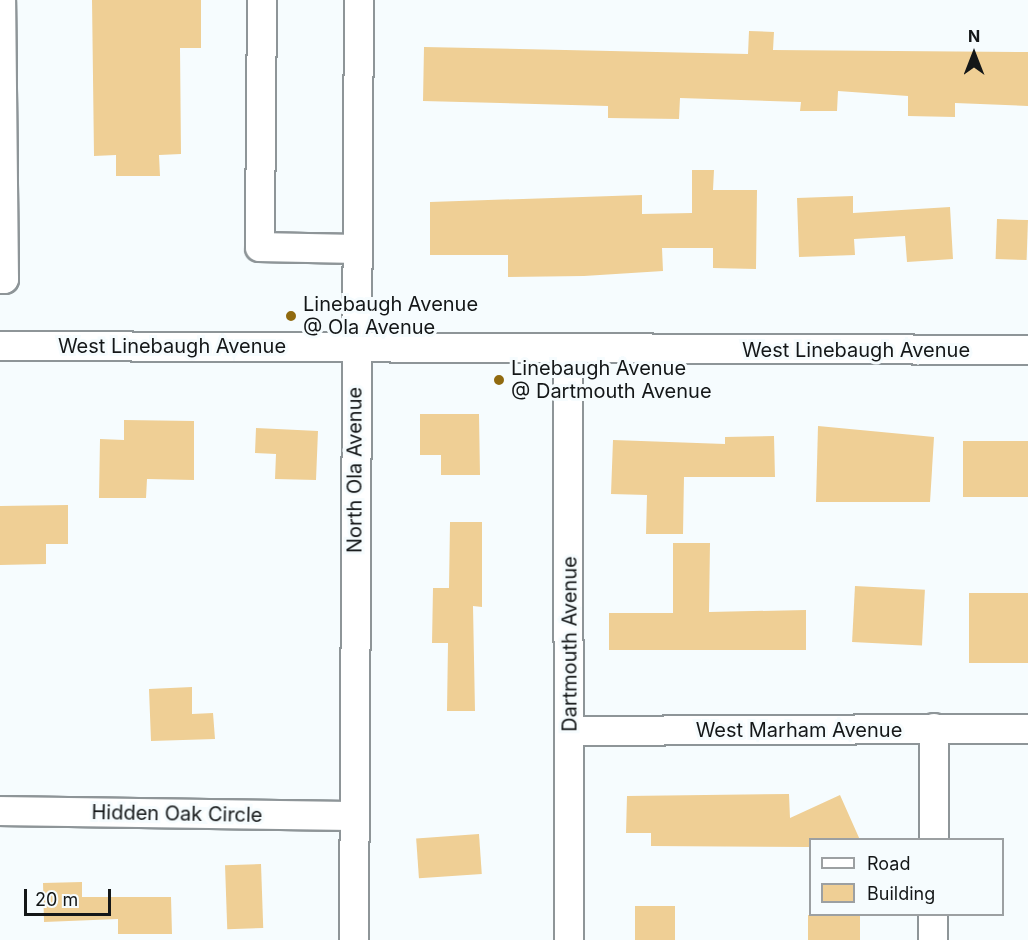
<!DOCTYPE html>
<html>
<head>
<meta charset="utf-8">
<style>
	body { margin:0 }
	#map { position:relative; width:1028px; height:940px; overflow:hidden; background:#f6fcfe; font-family:Inter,sans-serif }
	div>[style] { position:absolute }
	.building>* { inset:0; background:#efcf95; transform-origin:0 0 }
	.roads { filter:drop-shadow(2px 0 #8e9598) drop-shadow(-2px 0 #8e9598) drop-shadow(0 2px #8e9598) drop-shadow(0 -2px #8e9598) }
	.minor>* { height:28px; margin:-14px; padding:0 14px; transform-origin:14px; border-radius:14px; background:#fff }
	.dots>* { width:16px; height:16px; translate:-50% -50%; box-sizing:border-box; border:3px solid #f6fcfe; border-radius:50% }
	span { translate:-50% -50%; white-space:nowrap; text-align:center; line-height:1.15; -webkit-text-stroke:6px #f6fcfe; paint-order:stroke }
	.poi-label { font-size:20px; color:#141718 }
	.left { translate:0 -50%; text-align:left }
	.street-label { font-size:20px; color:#141718 }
	.legend { position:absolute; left:809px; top:838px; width:195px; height:78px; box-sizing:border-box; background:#f6fcfe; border:2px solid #9ca0a2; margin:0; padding:8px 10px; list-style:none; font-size:18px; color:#141718 }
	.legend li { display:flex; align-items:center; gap:12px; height:30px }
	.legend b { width:30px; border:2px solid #9ca0a2 }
	.north { position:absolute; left:944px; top:24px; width:60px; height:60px; -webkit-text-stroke:4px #f6fcfe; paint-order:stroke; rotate:0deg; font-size:16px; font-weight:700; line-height:24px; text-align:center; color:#141718 }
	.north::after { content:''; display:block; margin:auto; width:21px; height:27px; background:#141718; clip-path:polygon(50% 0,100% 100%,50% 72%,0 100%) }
	.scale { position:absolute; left:24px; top:889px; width:87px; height:27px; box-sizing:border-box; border:3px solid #141718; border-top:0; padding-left:8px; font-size:18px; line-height:21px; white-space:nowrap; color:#141718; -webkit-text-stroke:4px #f6fcfe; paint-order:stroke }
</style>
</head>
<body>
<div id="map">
	<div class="building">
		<i style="clip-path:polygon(92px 0,201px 0,201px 48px,180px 48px,181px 154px,159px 155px,160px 176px,116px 176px,116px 155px,94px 156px)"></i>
		<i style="clip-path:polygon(749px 31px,774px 32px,773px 50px,1028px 52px,1028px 106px,955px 103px,955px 117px,908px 116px,908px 96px,838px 91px,837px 111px,800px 111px,801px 102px,680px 98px,679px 119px,608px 118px,608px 106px,423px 101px,424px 47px,748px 54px)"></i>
		<i style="clip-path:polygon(692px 170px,714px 170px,713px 190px,757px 190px,756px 269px,713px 268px,713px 248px,662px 248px,663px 271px,584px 276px,508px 277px,508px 255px,430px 255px,430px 202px,642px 195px,642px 214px,692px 213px)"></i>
		<i style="clip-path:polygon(853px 196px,853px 213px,950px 207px,953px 259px,907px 262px,905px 236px,854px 239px,855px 255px,799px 257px,797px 198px)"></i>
		<i style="left:997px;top:219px;width:31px;height:40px;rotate:2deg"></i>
		<i style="clip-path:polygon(420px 414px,479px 414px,480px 475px,441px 475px,441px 455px,420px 455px)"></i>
		<i style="clip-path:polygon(124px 420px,194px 421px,194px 480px,147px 479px,146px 498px,99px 498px,100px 439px,124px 440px)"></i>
		<i style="clip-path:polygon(818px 426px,934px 437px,930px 502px,816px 502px)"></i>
		<i style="clip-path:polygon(256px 428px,318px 431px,316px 480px,275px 479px,276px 454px,255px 453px)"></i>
		<i style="clip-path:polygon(774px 436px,775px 477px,684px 477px,683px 534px,646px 534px,647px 495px,611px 494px,613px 440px,725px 444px,725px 437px)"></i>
		<i style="left:1028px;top:441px;width:56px;height:65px;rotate:90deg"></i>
		<i style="clip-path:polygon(68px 505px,68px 544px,46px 544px,46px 564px,0 565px,0 506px)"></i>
		<i style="clip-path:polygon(450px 522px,482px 522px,482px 607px,473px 606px,475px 711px,447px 711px,448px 643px,432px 643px,433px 588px,449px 588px)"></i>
		<i style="clip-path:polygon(673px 543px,710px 543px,709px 612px,806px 610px,806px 650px,609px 650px,609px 613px,673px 613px)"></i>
		<i style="left:855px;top:586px;width:70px;height:56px;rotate:3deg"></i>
		<i style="left:1028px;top:593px;width:70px;height:59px;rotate:90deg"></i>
		<i style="clip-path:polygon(192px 687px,192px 714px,213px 713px,215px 739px,151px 741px,149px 689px)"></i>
		<i style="clip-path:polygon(789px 794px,790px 818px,840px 795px,860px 840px,810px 840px,810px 847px,651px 846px,651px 833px,626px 833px,627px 796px)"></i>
		<i style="left:479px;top:834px;width:40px;height:63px;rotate:86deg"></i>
		<i style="left:261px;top:864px;width:64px;height:36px;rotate:88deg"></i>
		<i style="clip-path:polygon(82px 882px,82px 897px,171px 897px,172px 934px,118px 934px,118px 919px,44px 922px,43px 883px)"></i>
		<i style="left:675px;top:906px;width:34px;height:40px;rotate:90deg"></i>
		<i style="left:808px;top:915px;width:52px;height:25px"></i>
	</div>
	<div class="roads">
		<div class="minor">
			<i style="left:262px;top:0;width:247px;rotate:90.5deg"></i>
			<i style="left:260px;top:247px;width:96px;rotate:1.2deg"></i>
			<i style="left:0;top:279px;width:4px"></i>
			<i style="left:4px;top:279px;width:279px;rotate:-90.6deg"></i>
			<i style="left:0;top:346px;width:1028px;rotate:0.22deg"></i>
			<i style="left:568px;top:349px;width:591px;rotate:89.9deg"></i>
			<i style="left:571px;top:731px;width:457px;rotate:-0.3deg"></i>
			<i style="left:0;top:811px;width:354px;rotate:0.8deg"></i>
			<i style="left:934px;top:840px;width:112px;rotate:-90deg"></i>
			<i style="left:354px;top:940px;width:940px;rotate:-89.7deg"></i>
			<i style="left:933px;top:940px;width:26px;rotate:-90deg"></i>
		</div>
	</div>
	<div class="dots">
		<i style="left:291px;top:316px;background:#906a10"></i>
		<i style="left:499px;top:380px;background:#906a10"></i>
	</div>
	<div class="poi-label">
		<span class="left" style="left:303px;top:316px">Linebaugh Avenue<br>@ Ola Avenue</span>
		<span class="left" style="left:511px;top:380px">Linebaugh Avenue<br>@ Dartmouth Avenue</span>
	</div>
	<div class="street-label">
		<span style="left:172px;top:346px">West Linebaugh Avenue</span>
		<span style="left:856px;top:350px">West Linebaugh Avenue</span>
		<span style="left:355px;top:470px;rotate:-90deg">North Ola Avenue</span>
		<span style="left:570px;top:644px;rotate:-90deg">Dartmouth Avenue</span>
		<span style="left:799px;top:730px">West Marham Avenue</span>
		<span style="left:177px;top:814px;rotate:1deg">Hidden Oak Circle</span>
	</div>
	<ul class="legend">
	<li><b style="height:8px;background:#fff"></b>Road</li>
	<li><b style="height:16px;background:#efcf95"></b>Building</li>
	</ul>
	<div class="north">N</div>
	<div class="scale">20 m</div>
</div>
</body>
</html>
